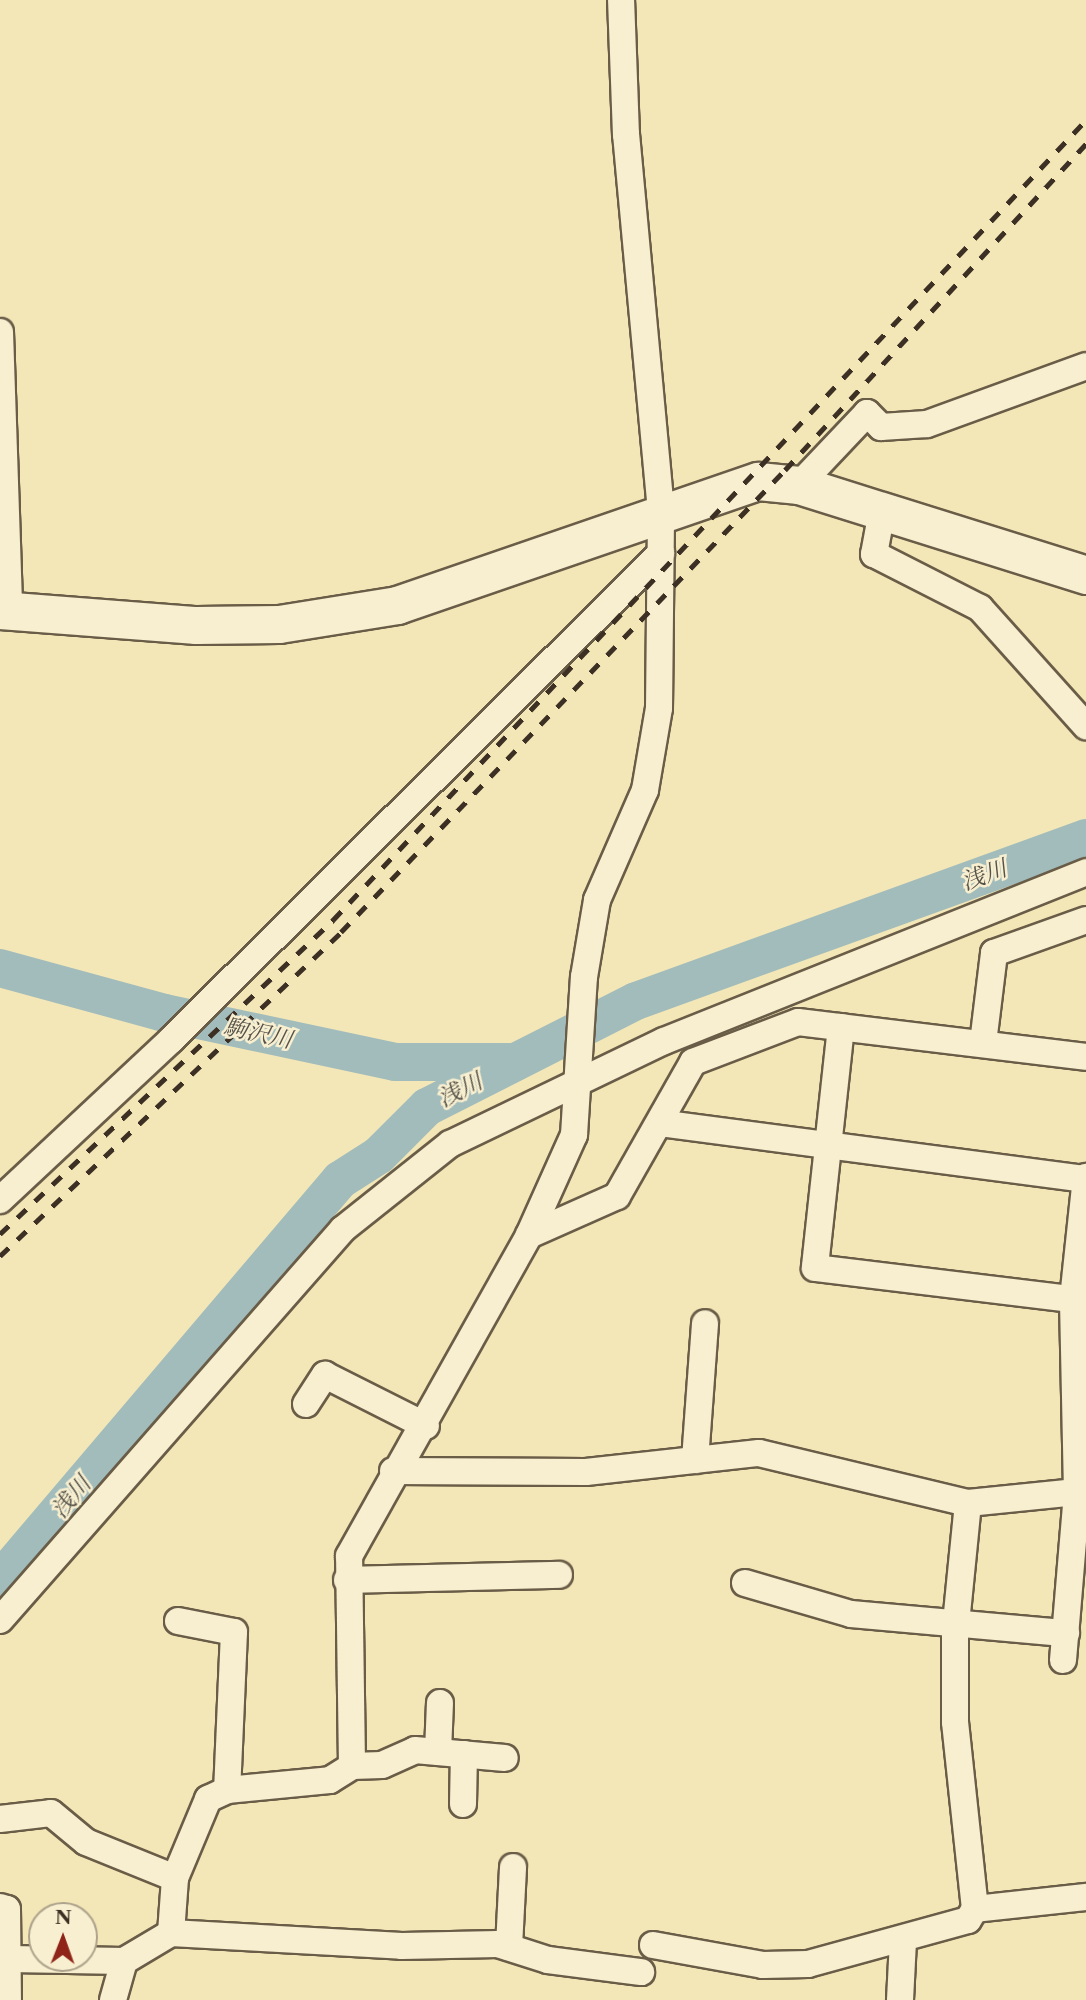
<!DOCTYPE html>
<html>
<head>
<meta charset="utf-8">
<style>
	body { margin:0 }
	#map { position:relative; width:1086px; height:2000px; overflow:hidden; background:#f4e7b7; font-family:"Libre Caslon Text","Noto Serif JP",serif }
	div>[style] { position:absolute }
	.river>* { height:38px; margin:-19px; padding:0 19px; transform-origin:19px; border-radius:19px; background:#a2bcbb }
	.roads { filter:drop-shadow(2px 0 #6a5d48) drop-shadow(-2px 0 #6a5d48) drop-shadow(0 2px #6a5d48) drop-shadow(0 -2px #6a5d48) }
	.street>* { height:26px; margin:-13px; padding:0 13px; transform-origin:13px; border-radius:13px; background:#f8efd0 }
	.secondary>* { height:37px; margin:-18.5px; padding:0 18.5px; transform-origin:18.5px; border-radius:18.5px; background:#f8efd0 }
	.rail>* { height:5px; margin-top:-2.5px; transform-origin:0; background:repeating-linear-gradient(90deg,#3c2f23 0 12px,transparent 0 24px) }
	span { translate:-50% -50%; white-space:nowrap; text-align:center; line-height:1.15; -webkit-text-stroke:5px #f8efd0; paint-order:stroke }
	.water-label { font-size:23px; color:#565249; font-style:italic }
	.north { position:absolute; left:28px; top:1902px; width:70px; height:70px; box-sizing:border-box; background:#f8efd0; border:2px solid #ada28b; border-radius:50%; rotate:1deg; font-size:19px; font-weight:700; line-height:28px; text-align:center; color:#3c2f23 }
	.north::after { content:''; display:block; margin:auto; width:24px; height:32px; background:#8f2418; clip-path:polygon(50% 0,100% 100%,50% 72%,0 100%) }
</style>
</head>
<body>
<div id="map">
	<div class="river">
		<i style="left:0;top:968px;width:171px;rotate:15.3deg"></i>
		<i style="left:165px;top:1013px;width:235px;rotate:12deg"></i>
		<i style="left:395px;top:1062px;width:120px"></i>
		<i style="left:0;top:1580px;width:525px;rotate:-49.64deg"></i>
		<i style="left:340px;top:1180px;width:46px;rotate:-32.7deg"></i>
		<i style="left:379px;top:1155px;width:68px;rotate:-45deg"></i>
		<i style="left:427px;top:1107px;width:234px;rotate:-26.9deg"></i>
		<i style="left:636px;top:1001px;width:479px;rotate:-19.9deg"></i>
	</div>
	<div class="roads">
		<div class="street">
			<i style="left:0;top:332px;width:278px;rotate:88.1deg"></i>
			<i style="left:799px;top:485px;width:99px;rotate:-46.6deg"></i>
			<i style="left:867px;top:413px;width:20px;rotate:45deg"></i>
			<i style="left:881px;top:427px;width:46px;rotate:-3.7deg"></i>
			<i style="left:927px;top:424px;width:169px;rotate:-20deg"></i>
			<i style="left:882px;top:511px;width:44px;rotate:100.5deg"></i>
			<i style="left:874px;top:554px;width:119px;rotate:27deg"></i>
			<i style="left:980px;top:608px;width:159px;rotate:48.1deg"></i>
			<i style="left:841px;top:1027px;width:242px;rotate:96.2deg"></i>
			<i style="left:815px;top:1268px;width:260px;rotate:6.9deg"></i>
			<i style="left:983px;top:1043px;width:91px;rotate:-83deg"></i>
			<i style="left:994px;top:953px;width:98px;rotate:-19.7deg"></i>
			<i style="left:660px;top:1123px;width:430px;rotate:7.5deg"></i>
			<i style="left:0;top:1200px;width:234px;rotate:-43.1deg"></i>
			<i style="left:171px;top:1040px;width:691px;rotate:-44.82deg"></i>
			<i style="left:529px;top:1235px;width:96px;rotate:-23.9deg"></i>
			<i style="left:617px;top:1196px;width:154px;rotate:-60.4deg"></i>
			<i style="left:693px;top:1062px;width:112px;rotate:-20.9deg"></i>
			<i style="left:798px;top:1022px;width:290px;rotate:6.9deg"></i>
			<i style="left:306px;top:1404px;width:35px;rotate:-57deg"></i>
			<i style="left:325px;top:1375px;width:113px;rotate:26.8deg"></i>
			<i style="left:695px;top:1460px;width:137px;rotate:-85.8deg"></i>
			<i style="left:393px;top:1471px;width:193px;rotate:0.3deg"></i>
			<i style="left:586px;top:1472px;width:174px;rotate:-6.3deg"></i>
			<i style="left:759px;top:1453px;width:215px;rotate:13.5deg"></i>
			<i style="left:968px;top:1503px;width:119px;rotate:-5.8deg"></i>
			<i style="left:968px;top:1503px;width:132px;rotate:95.7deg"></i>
			<i style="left:955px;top:1634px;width:88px;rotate:90deg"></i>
			<i style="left:955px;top:1722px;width:188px;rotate:83.9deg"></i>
			<i style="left:975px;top:1909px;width:112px;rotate:-6.2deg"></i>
			<i style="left:347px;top:1580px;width:212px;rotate:-1.4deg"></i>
			<i style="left:745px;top:1583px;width:110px;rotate:16.3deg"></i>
			<i style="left:851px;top:1614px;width:216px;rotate:5.1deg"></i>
			<i style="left:0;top:1620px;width:520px;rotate:-48.74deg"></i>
			<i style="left:343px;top:1229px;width:137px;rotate:-38.5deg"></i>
			<i style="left:450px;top:1144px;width:237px;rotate:-25.7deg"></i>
			<i style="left:664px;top:1041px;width:455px;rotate:-21.8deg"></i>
			<i style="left:178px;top:1621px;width:57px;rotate:11.1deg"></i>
			<i style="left:234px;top:1632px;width:158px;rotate:92.5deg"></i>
			<i style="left:1063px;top:1660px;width:169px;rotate:-85.2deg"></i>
			<i style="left:1077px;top:1492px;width:193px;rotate:-91.2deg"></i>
			<i style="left:1073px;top:1299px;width:123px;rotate:-83.9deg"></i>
			<i style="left:438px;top:1752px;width:49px;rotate:-87.7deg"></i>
			<i style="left:352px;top:1766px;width:30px;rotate:-2deg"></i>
			<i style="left:382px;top:1765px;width:36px;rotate:-24deg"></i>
			<i style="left:415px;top:1750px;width:90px;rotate:5.1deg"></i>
			<i style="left:463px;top:1804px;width:50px;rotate:-88.9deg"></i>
			<i style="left:0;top:1819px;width:51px;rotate:-6.7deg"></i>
			<i style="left:51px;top:1813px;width:45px;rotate:39.6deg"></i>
			<i style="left:86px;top:1842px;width:96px;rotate:22deg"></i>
			<i style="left:0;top:1907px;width:7px;rotate:16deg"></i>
			<i style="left:7px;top:1909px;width:91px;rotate:89.4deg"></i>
			<i style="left:171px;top:1933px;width:231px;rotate:3.2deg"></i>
			<i style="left:402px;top:1946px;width:96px;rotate:-1.2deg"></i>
			<i style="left:498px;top:1944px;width:52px;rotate:17.7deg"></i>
			<i style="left:548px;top:1960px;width:94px;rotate:7.4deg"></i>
			<i style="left:653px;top:1945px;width:112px;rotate:10.3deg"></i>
			<i style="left:763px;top:1965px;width:45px;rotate:-1.3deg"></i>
			<i style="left:808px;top:1964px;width:166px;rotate:-15.4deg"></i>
			<i style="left:968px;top:1920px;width:13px;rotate:-58deg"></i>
			<i style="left:509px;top:1947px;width:80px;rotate:-87.1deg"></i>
			<i style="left:10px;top:1959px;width:114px;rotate:1deg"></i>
			<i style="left:113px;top:2000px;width:41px;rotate:-74.2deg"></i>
			<i style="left:124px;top:1961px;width:55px;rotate:-30.8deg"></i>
			<i style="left:171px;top:1933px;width:55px;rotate:-85.8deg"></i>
			<i style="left:175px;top:1878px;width:86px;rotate:-67.3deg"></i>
			<i style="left:208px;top:1799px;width:21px;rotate:-25deg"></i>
			<i style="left:227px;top:1790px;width:103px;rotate:-5.5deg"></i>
			<i style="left:330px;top:1780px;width:26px;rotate:-32deg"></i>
			<i style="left:352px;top:1766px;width:210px;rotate:-90.8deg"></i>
			<i style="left:349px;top:1556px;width:368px;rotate:-60.7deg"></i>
			<i style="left:529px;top:1235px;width:110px;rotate:-65.8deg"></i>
			<i style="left:574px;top:1135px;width:158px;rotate:-86.4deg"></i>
			<i style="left:584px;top:977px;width:78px;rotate:-80.4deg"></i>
			<i style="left:597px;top:900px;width:120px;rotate:-66.4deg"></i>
			<i style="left:645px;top:790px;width:83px;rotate:-80.3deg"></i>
			<i style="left:659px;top:708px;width:197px;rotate:-89.4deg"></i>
			<i style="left:661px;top:511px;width:378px;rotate:-95.3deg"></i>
			<i style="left:626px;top:135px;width:135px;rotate:-92.1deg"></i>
			<i style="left:900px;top:2000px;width:60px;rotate:-87.1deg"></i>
		</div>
		<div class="secondary">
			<i style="left:0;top:610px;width:197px;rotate:4.4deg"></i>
			<i style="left:196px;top:625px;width:83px;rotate:-0.7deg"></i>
			<i style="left:279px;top:624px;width:120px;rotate:-9.1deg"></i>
			<i style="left:397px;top:605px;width:382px;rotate:-19deg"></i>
			<i style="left:758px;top:481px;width:41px;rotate:5.6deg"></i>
			<i style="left:799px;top:485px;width:301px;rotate:17.4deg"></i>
		</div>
	</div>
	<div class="rail">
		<i style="left:0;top:1234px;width:458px;rotate:-43.3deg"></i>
		<i style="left:333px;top:920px;width:1099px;rotate:-46.73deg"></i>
		<i style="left:0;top:1256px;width:470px;rotate:-43.5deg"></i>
		<i style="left:341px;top:932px;width:641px;rotate:-46.14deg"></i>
		<i style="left:785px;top:470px;width:444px;rotate:-47.3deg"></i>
	</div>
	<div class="water-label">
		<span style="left:984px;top:875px;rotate:-20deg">浅川</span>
		<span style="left:258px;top:1033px;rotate:12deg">駒沢川</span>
		<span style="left:460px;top:1090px;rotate:-27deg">浅川</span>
		<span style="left:71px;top:1497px;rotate:-50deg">浅川</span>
	</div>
	<div class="north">N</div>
</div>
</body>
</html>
